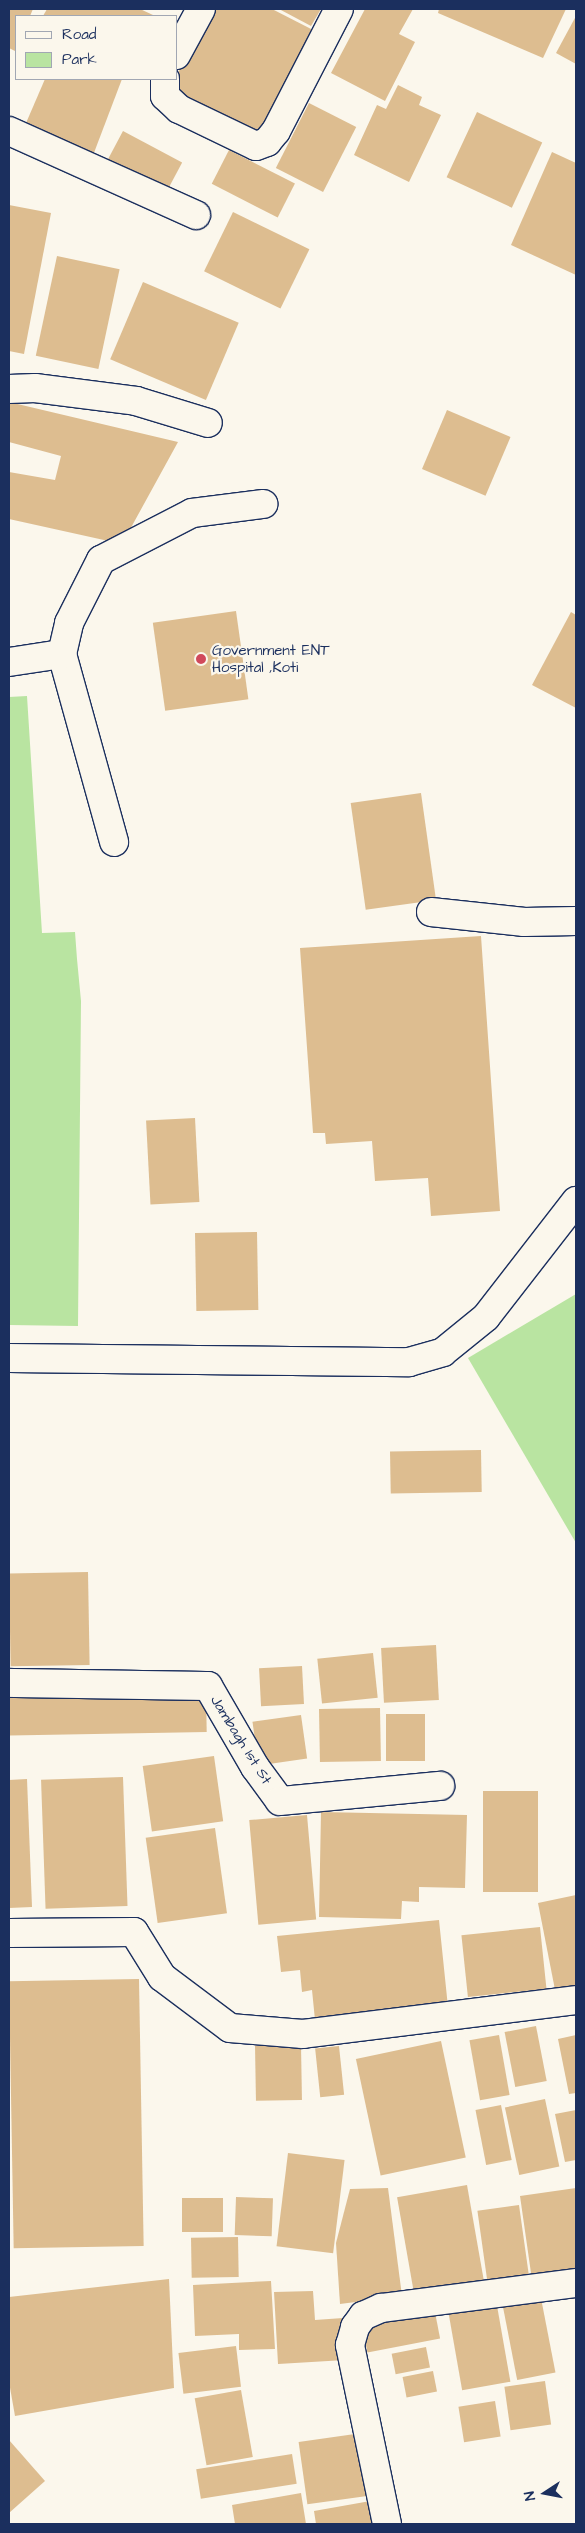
<!DOCTYPE html>
<html>
<head>
<meta charset="utf-8">
<style>
	body { margin:0 }
	#map { position:relative; width:585px; height:2533px; overflow:hidden; background:#fbf7ec; font-family:"Architects Daughter",sans-serif }
	div>[style] { position:absolute }
	.green>* { inset:0; background:#b9e4a1 }
	.building>* { inset:0; background:#ddbd90; transform-origin:0 0 }
	.roads { filter:drop-shadow(1px 0 #1b2f5e) drop-shadow(-1px 0 #1b2f5e) drop-shadow(0 1px #1b2f5e) drop-shadow(0 -1px #1b2f5e) }
	.minor>* { height:28px; margin:-14px; padding:0 14px; transform-origin:14px; border-radius:14px; background:#fbf7ec }
	.dots>* { width:14px; height:14px; translate:-50% -50%; box-sizing:border-box; border:2px solid #fbf7ec; border-radius:50% }
	span { translate:-50% -50%; white-space:nowrap; text-align:center; line-height:1.15; -webkit-text-stroke:4.5px #fbf7ec; paint-order:stroke }
	.poi-label { font-size:15px; color:#1b2f5e }
	.left { translate:0 -50%; text-align:left }
	.street-label { font-size:15px; color:#1b2f5e }
	.frame { position:absolute; inset:0; border:10px solid #1b2f5e; pointer-events:none }
	.legend { position:absolute; left:15px; top:15px; width:162px; height:65px; box-sizing:border-box; background:#fbf7ec; border:1px solid #a1a7b3; margin:0; padding:6px 9px; list-style:none; font-size:15px; color:#1b2f5e }
	.legend li { display:flex; align-items:center; gap:10px; height:25px }
	.legend b { width:25px; border:1px solid #a1a7b3 }
	.north { position:absolute; left:520px; top:2468px; width:50px; height:50px; -webkit-text-stroke:4px #fbf7ec; paint-order:stroke; rotate:259deg; font-size:14px; font-weight:700; line-height:20px; text-align:center; color:#1b2f5e }
	.north::after { content:''; display:block; margin:auto; width:18px; height:22px; background:#1b2f5e; clip-path:polygon(50% 0,100% 100%,50% 72%,0 100%) }
</style>
</head>
<body>
<div id="map">
	<div class="green">
		<i style="clip-path:polygon(27px 696px,42px 933px,75px 932px,77px 959px,81px 1001px,78px 1326px,9px 1325px,9px 697px)"></i>
		<i style="clip-path:polygon(576px 1294px,576px 1543px,468px 1358px)"></i>
	</div>
	<div class="building">
		<i style="clip-path:polygon(9px 9px,33px 9px,30px 16px,16px 16px,15px 51px,9px 48px)"></i>
		<i style="clip-path:polygon(47px 9px,140px 9px,153px 15px,43px 16px)"></i>
		<i style="clip-path:polygon(210px 9px,272px 9px,315px 31px,259px 142px,167px 95px)"></i>
		<i style="clip-path:polygon(279px 9px,321px 9px,311px 26px)"></i>
		<i style="clip-path:polygon(365px 9px,413px 9px,399px 34px,415px 42px,385px 101px,331px 73px)"></i>
		<i style="clip-path:polygon(439px 9px,566px 9px,543px 58px,438px 13px)"></i>
		<i style="clip-path:polygon(576px 16px,576px 64px,556px 53px)"></i>
		<i style="clip-path:polygon(45px 79px,122px 79px,92px 158px,23px 130px)"></i>
		<i style="clip-path:polygon(398px 85px,422px 97px,419px 105px,441px 115px,409px 182px,354px 155px,377px 105px,386px 109px)"></i>
		<i style="left:309px;top:103px;width:53px;height:73px;rotate:27deg"></i>
		<i style="left:477px;top:112px;width:72px;height:72px;rotate:25deg"></i>
		<i style="left:123px;top:131px;width:67px;height:36px;rotate:28deg"></i>
		<i style="left:229px;top:150px;width:74px;height:38px;rotate:27deg"></i>
		<i style="clip-path:polygon(552px 152px,576px 163px,576px 275px,511px 245px)"></i>
		<i style="clip-path:polygon(9px 205px,51px 213px,24px 354px,9px 351px)"></i>
		<i style="left:233px;top:212px;width:85px;height:66px;rotate:26deg"></i>
		<i style="left:57px;top:256px;width:64px;height:102px;rotate:12deg"></i>
		<i style="left:143px;top:282px;width:104px;height:84px;rotate:23deg"></i>
		<i style="clip-path:polygon(9px 402px,178px 442px,122px 544px,9px 519px,9px 472px,55px 480px,61px 456px,9px 442px)"></i>
		<i style="left:447px;top:410px;width:69px;height:64px;rotate:23deg"></i>
		<i style="left:236px;top:611px;width:89px;height:84px;rotate:82deg"></i>
		<i style="clip-path:polygon(571px 612px,576px 615px,576px 708px,532px 685px)"></i>
		<i style="left:421px;top:793px;width:108px;height:71px;rotate:82deg"></i>
		<i style="clip-path:polygon(481px 936px,500px 1211px,431px 1216px,428px 1178px,375px 1181px,372px 1141px,326px 1144px,325px 1133px,313px 1133px,300px 948px)"></i>
		<i style="left:195px;top:1118px;width:84px;height:49px;rotate:87deg"></i>
		<i style="left:257px;top:1232px;width:78px;height:62px;rotate:89deg"></i>
		<i style="left:481px;top:1450px;width:42px;height:91px;rotate:89deg"></i>
		<i style="left:88px;top:1572px;width:93px;height:79px;rotate:89deg"></i>
		<i style="left:436px;top:1645px;width:55px;height:55px;rotate:87deg"></i>
		<i style="left:373px;top:1653px;width:45px;height:56px;rotate:84deg"></i>
		<i style="left:302px;top:1666px;width:38px;height:43px;rotate:87deg"></i>
		<i style="left:206px;top:1692px;width:40px;height:197px;rotate:89deg"></i>
		<i style="left:380px;top:1708px;width:53px;height:61px;rotate:89deg"></i>
		<i style="left:386px;top:1714px;width:39px;height:47px"></i>
		<i style="left:301px;top:1715px;width:44px;height:49px;rotate:82deg"></i>
		<i style="left:214px;top:1756px;width:66px;height:72px;rotate:82deg"></i>
		<i style="left:123px;top:1777px;width:129px;height:82px;rotate:88deg"></i>
		<i style="clip-path:polygon(27px 1779px,32px 1907px,9px 1908px,9px 1780px)"></i>
		<i style="left:483px;top:1791px;width:55px;height:101px"></i>
		<i style="clip-path:polygon(321px 1812px,467px 1815px,465px 1888px,419px 1887px,419px 1902px,402px 1901px,401px 1919px,319px 1917px)"></i>
		<i style="left:307px;top:1815px;width:105px;height:58px;rotate:85deg"></i>
		<i style="left:215px;top:1828px;width:86px;height:70px;rotate:82deg"></i>
		<i style="clip-path:polygon(576px 1895px,576px 1997px,557px 2000px,538px 1903px)"></i>
		<i style="clip-path:polygon(439px 1920px,448px 2007px,315px 2020px,312px 1990px,302px 1992px,300px 1970px,281px 1972px,277px 1936px)"></i>
		<i style="left:540px;top:1927px;width:62px;height:79px;rotate:84deg"></i>
		<i style="left:139px;top:1979px;width:267px;height:130px;rotate:89deg"></i>
		<i style="left:536px;top:2026px;width:56px;height:32px;rotate:79deg"></i>
		<i style="left:499px;top:2035px;width:61px;height:30px;rotate:80deg"></i>
		<i style="clip-path:polygon(576px 2035px,576px 2093px,569px 2094px,558px 2039px)"></i>
		<i style="left:441px;top:2041px;width:119px;height:87px;rotate:78deg"></i>
		<i style="left:301px;top:2045px;width:55px;height:46px;rotate:89deg"></i>
		<i style="left:339px;top:2046px;width:49px;height:24px;rotate:84deg"></i>
		<i style="left:545px;top:2099px;width:69px;height:41px;rotate:78deg"></i>
		<i style="left:501px;top:2105px;width:56px;height:26px;rotate:79deg"></i>
		<i style="clip-path:polygon(576px 2110px,576px 2160px,565px 2162px,555px 2114px)"></i>
		<i style="left:288px;top:2153px;width:57px;height:94px;rotate:7deg"></i>
		<i style="left:467px;top:2185px;width:100px;height:71px;rotate:80deg"></i>
		<i style="clip-path:polygon(388px 2188px,402px 2296px,340px 2304px,336px 2243px,350px 2189px)"></i>
		<i style="clip-path:polygon(576px 2188px,576px 2273px,532px 2280px,520px 2196px)"></i>
		<i style="left:236px;top:2197px;width:37px;height:38px;rotate:2deg"></i>
		<i style="left:182px;top:2198px;width:41px;height:34px"></i>
		<i style="left:519px;top:2205px;width:76px;height:42px;rotate:82deg"></i>
		<i style="left:238px;top:2237px;width:40px;height:47px;rotate:89deg"></i>
		<i style="clip-path:polygon(169px 2279px,174px 2388px,15px 2416px,9px 2382px,9px 2297px)"></i>
		<i style="clip-path:polygon(271px 2281px,275px 2349px,239px 2350px,239px 2334px,195px 2336px,193px 2285px)"></i>
		<i style="clip-path:polygon(313px 2291px,315px 2320px,343px 2318px,345px 2360px,278px 2364px,274px 2292px)"></i>
		<i style="left:540px;top:2293px;width:81px;height:39px;rotate:79deg"></i>
		<i style="left:496px;top:2300px;width:83px;height:49px;rotate:80deg"></i>
		<i style="left:434px;top:2307px;width:32px;height:74px;rotate:79deg"></i>
		<i style="left:236px;top:2346px;width:41px;height:58px;rotate:83deg"></i>
		<i style="left:426px;top:2347px;width:21px;height:35px;rotate:79deg"></i>
		<i style="left:433px;top:2371px;width:21px;height:31px;rotate:79deg"></i>
		<i style="left:545px;top:2381px;width:44px;height:41px;rotate:82deg"></i>
		<i style="left:241px;top:2390px;width:68px;height:47px;rotate:80deg"></i>
		<i style="left:495px;top:2401px;width:36px;height:37px;rotate:81deg"></i>
		<i style="left:362px;top:2433px;width:63px;height:64px;rotate:82deg"></i>
		<i style="clip-path:polygon(9px 2440px,45px 2481px,9px 2513px)"></i>
		<i style="left:292px;top:2454px;width:30px;height:97px;rotate:81deg"></i>
		<i style="clip-path:polygon(301px 2493px,306px 2524px,235px 2524px,232px 2505px)"></i>
		<i style="clip-path:polygon(376px 2500px,380px 2524px,316px 2524px,314px 2511px)"></i>
	</div>
	<div class="roads">
		<div class="minor">
			<i style="left:176px;top:55px;width:52px;rotate:-61.5deg"></i>
			<i style="left:165px;top:79px;width:17px;rotate:90deg"></i>
			<i style="left:165px;top:96px;width:19px;rotate:43deg"></i>
			<i style="left:179px;top:109px;width:85px;rotate:25.7deg"></i>
			<i style="left:256px;top:146px;width:12px;rotate:-20deg"></i>
			<i style="left:267px;top:142px;width:14px;rotate:-51deg"></i>
			<i style="left:276px;top:131px;width:137px;rotate:-62.7deg"></i>
			<i style="left:9px;top:131px;width:205px;rotate:24.2deg"></i>
			<i style="left:9px;top:389px;width:26px;rotate:-2deg"></i>
			<i style="left:35px;top:388px;width:102px;rotate:7.3deg"></i>
			<i style="left:136px;top:401px;width:75px;rotate:17deg"></i>
			<i style="left:62px;top:654px;width:195px;rotate:74.5deg"></i>
			<i style="left:9px;top:662px;width:54px;rotate:-8.6deg"></i>
			<i style="left:62px;top:654px;width:32px;rotate:-77deg"></i>
			<i style="left:69px;top:623px;width:71px;rotate:-63.1deg"></i>
			<i style="left:101px;top:560px;width:102px;rotate:-27.3deg"></i>
			<i style="left:192px;top:513px;width:72px;rotate:-7.2deg"></i>
			<i style="left:431px;top:912px;width:94px;rotate:6.1deg"></i>
			<i style="left:524px;top:922px;width:52px;rotate:-1.1deg"></i>
			<i style="left:9px;top:1358px;width:400px;rotate:0.6deg"></i>
			<i style="left:409px;top:1362px;width:35px;rotate:-16deg"></i>
			<i style="left:443px;top:1352px;width:55px;rotate:-39.1deg"></i>
			<i style="left:486px;top:1317px;width:147px;rotate:-52.2deg"></i>
			<i style="left:9px;top:1683px;width:199px;rotate:0.9deg"></i>
			<i style="left:208px;top:1686px;width:94px;rotate:59.9deg"></i>
			<i style="left:255px;top:1767px;width:42px;rotate:53.7deg"></i>
			<i style="left:280px;top:1801px;width:161px;rotate:-5.4deg"></i>
			<i style="left:9px;top:1933px;width:125px;rotate:-0.5deg"></i>
			<i style="left:134px;top:1932px;width:53px;rotate:58.1deg"></i>
			<i style="left:162px;top:1977px;width:85px;rotate:36.9deg"></i>
			<i style="left:230px;top:2028px;width:73px;rotate:4.7deg"></i>
			<i style="left:303px;top:2034px;width:275px;rotate:-7.1deg"></i>
			<i style="left:387px;top:2524px;width:183px;rotate:-101.7deg"></i>
			<i style="left:350px;top:2345px;width:19px;rotate:-74deg"></i>
			<i style="left:355px;top:2327px;width:14px;rotate:-54deg"></i>
			<i style="left:363px;top:2316px;width:20px;rotate:-24deg"></i>
			<i style="left:381px;top:2308px;width:197px;rotate:-7.3deg"></i>
		</div>
	</div>
	<div class="dots">
		<i style="left:201px;top:659px;background:#d1495b"></i>
	</div>
	<div class="poi-label">
		<span class="left" style="left:212px;top:659px">Government ENT<br>Hospital ,Koti</span>
	</div>
	<div class="street-label">
		<span style="left:241px;top:1740px;rotate:58deg">Jambagh 1st St</span>
	</div>
	<div class="frame"></div>
	<ul class="legend">
	<li><b style="height:6px;background:#fbf7ec"></b>Road</li>
	<li><b style="height:14px;background:#b9e4a1"></b>Park</li>
	</ul>
	<div class="north">N</div>
</div>
</body>
</html>
